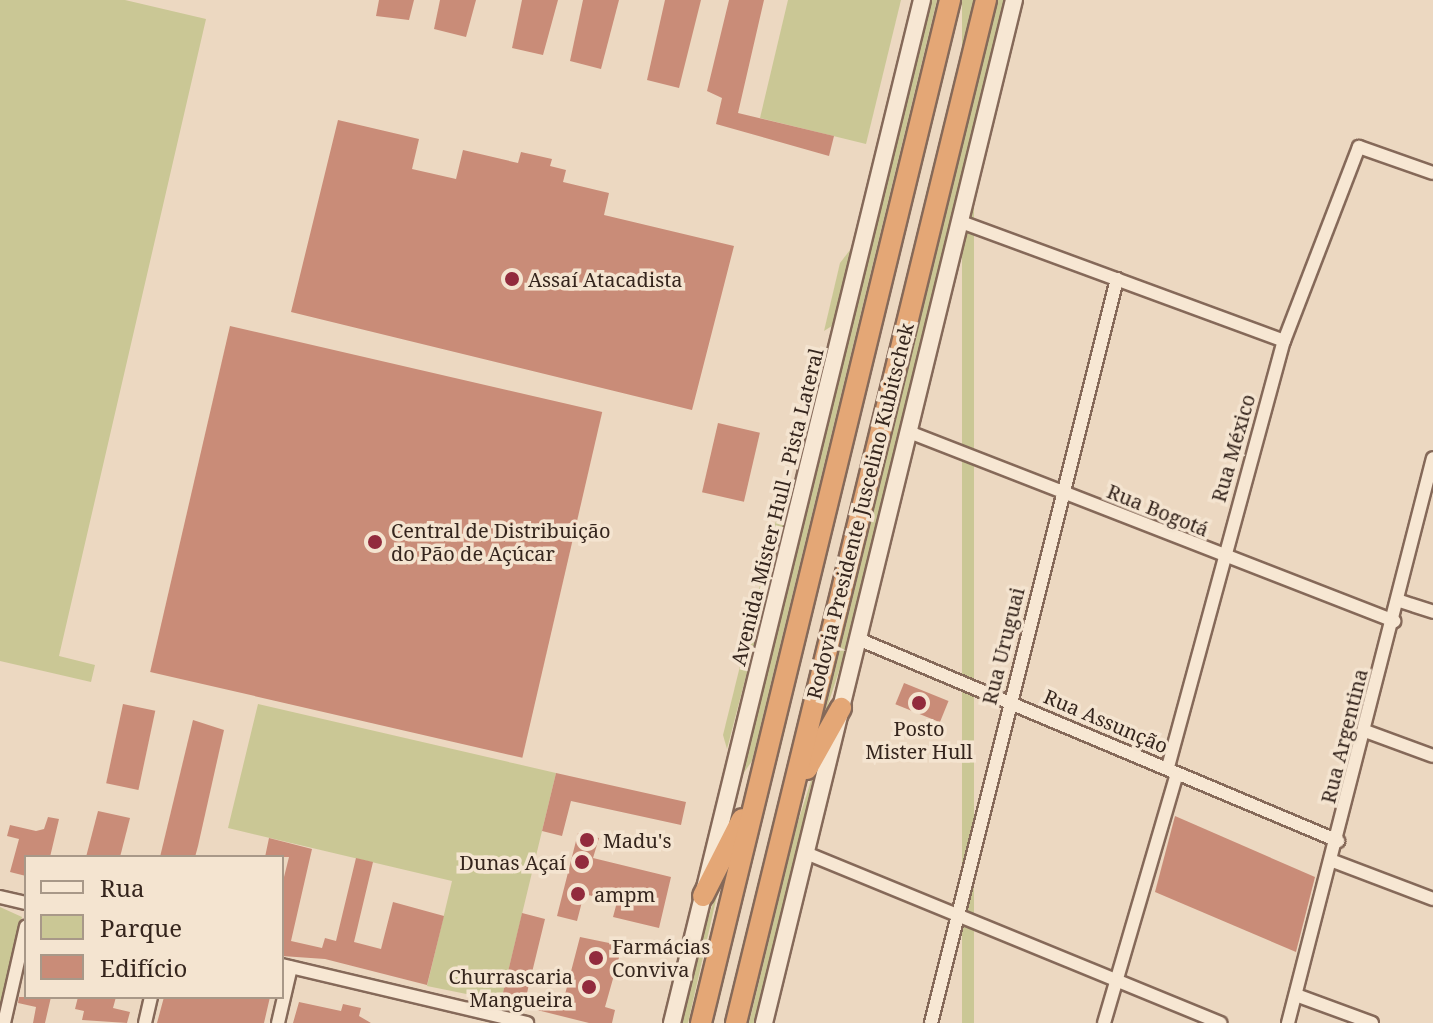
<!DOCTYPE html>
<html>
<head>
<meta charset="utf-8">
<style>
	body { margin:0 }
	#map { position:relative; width:1433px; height:1023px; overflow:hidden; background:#ecd8c1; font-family:"Noto Serif",serif }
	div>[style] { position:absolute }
	.green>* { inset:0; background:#cac795; transform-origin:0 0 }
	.building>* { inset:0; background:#c98c78; transform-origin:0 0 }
	.roads { filter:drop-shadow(2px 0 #856959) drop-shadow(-2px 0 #856959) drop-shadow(0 2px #856959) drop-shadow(0 -2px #856959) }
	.minor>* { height:12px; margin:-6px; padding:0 6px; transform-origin:6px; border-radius:6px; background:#f7e7d3 }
	.secondary>* { height:16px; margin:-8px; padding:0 8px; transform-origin:8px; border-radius:8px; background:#f7e7d3 }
	.trunk>* { height:20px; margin:-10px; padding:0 10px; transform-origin:10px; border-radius:10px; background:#e4a776 }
	.dots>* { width:22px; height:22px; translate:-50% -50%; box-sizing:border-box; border:4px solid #f4e4d0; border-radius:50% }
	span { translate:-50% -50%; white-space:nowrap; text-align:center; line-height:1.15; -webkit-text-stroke:7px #f4e4d0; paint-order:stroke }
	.poi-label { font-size:20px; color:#35251d }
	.left { translate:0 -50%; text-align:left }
	.right { translate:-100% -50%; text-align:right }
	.street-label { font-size:20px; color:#35251d }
	.legend { position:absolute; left:24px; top:855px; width:260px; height:144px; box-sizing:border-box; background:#f4e4d0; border:2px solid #a89888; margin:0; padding:10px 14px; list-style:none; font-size:24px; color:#35251d }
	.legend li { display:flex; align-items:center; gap:16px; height:40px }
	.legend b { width:40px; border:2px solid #a89888 }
</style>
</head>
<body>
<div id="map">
	<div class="green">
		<i style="clip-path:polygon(0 0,125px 0,206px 19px,59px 656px,95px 665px,91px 682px,0 661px)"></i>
		<i style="clip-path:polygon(788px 0,901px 0,866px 144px,760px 118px)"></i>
		<i style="clip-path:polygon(929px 0,937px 0,752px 761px,743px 774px,731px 820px)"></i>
		<i style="left:962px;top:0;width:12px;height:1053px"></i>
		<i style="clip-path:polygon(998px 0,1007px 0,856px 619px,822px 723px)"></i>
		<i style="clip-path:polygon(853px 246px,835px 324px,824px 331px,840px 263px)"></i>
		<i style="clip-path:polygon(780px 504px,789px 511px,727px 749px,723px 735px)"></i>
		<i style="clip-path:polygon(258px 704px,556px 773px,501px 1001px,427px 986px,452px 881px,228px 828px)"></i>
		<i style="clip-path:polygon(816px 765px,757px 1023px,749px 1023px,796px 828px)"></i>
		<i style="clip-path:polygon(721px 878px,688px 1023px,680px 1023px,698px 950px)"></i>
		<i style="clip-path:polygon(0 907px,22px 917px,0 1010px)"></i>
	</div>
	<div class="building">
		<i style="clip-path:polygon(379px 0,414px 0,409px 20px,376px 16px)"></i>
		<i style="clip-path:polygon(440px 0,476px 0,466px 37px,434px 29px)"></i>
		<i style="clip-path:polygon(522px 0,558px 0,543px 55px,512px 48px)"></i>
		<i style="clip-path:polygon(583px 0,619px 0,601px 69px,570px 61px)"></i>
		<i style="clip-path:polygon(665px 0,701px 0,679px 88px,647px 80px)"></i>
		<i style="clip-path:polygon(729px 0,764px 0,738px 113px,834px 136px,829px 156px,716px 124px,722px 98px,707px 91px)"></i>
		<i style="clip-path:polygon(338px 120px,419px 139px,412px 169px,456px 179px,463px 150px,518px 163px,521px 152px,552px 159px,550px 166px,566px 170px,563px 182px,609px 193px,604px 215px,734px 246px,692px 410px,291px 312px)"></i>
		<i style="left:230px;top:326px;width:382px;height:355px;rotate:13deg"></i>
		<i style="left:718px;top:423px;width:43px;height:71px;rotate:13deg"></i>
		<i style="left:904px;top:683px;width:48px;height:23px;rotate:22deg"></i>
		<i style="left:123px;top:704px;width:33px;height:81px;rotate:12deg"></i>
		<i style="clip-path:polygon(193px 720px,224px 730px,198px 846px,195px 857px,160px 857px)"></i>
		<i style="clip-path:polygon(556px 773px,686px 802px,681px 825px,571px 801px,562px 836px,542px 831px)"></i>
		<i style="clip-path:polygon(98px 811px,130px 818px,120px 857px,86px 857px)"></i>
		<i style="clip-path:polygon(1175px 816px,1315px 877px,1296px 952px,1155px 892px)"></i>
		<i style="clip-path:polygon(48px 817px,59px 819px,50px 857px,26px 857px,26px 876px,10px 872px,19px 839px,7px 836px,10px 825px,36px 831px,44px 829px)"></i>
		<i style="clip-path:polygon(578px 833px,599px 838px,593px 858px,671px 877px,659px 928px,613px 917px,617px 902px,584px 894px,577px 921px,557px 916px)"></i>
		<i style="clip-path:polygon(269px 838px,312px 849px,291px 941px,322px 948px,325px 938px,336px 941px,356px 858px,373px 862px,354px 942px,381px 949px,393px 902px,444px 916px,427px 985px,325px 959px,282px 956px,282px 885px,289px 857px,265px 857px)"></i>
		<i style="clip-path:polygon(522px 913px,545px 919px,527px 993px,563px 1002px,580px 937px,614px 944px,620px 954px,605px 1007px,615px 1010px,612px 1023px,589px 1023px,501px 1001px)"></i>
		<i style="clip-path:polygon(19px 997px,51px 997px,45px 1023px,33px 1023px,36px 1007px,18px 1003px)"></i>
		<i style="clip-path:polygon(78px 997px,116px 997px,113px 1008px,130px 1012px,127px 1023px,82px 1020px,84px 1011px,75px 1009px)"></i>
		<i style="clip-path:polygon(164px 997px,173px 999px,270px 997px,264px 1023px,157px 1023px)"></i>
		<i style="clip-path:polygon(299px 1002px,341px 1011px,343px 1004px,361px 1008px,359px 1016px,371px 1023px,293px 1023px)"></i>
	</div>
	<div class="roads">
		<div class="minor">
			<i style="left:961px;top:222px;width:344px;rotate:20.2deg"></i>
			<i style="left:909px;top:432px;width:521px;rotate:21.29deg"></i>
			<i style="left:1400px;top:601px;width:35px;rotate:18deg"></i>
			<i style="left:858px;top:639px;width:521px;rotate:22.82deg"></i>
			<i style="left:1365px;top:731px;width:72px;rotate:20.2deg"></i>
			<i style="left:1168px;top:767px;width:442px;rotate:-74.8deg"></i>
			<i style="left:1284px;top:341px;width:208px;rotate:-68.9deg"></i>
			<i style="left:1359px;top:147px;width:78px;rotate:19.4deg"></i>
			<i style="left:806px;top:853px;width:448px;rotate:22.3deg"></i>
			<i style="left:1333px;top:861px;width:107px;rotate:20.8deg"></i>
			<i style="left:0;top:897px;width:27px;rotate:13deg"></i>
			<i style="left:282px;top:965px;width:252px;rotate:13.3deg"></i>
			<i style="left:1296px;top:995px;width:81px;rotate:20.2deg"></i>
			<i style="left:4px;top:1023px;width:99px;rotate:-77.2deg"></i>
			<i style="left:145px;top:1023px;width:27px;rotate:-77deg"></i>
			<i style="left:278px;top:1023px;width:57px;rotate:-76.9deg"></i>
			<i style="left:931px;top:1023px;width:767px;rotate:-75.96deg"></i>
			<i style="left:1104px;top:1023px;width:257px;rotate:-73.7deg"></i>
			<i style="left:1288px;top:1023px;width:583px;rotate:-75.61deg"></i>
		</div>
		<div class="secondary">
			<i style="left:672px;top:1023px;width:1053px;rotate:-76.27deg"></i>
			<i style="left:764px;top:1023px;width:1053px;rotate:-76.27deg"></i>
		</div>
		<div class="trunk">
			<i style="left:807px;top:769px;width:70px;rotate:-60.9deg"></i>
			<i style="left:703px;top:896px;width:86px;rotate:-63.1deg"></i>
			<i style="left:701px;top:1023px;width:1053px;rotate:-76.32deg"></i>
			<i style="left:736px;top:1023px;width:1053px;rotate:-76.27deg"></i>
		</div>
	</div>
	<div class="dots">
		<i style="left:512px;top:279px;background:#922b3d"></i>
		<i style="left:375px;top:542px;background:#922b3d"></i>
		<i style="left:919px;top:703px;background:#922b3d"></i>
		<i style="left:587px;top:840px;background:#922b3d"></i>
		<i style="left:582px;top:862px;background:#922b3d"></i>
		<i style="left:578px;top:894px;background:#922b3d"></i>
		<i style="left:596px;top:958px;background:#922b3d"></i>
		<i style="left:589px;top:987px;background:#922b3d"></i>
	</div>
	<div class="poi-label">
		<span class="left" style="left:528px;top:279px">Assaí Atacadista</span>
		<span class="left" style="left:391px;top:542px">Central de Distribuição<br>do Pão de Açúcar</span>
		<span style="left:919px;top:740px">Posto<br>Mister Hull</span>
		<span class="left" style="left:603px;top:840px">Madu's</span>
		<span class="right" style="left:566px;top:862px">Dunas Açaí</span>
		<span class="left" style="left:594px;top:894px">ampm</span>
		<span class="left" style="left:612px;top:958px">Farmácias<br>Conviva</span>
		<span class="right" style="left:573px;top:988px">Churrascaria<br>Mangueira</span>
	</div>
	<div class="street-label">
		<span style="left:1233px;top:448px;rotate:-74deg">Rua México</span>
		<span style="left:777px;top:507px;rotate:-76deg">Avenida Mister Hull - Pista Lateral</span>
		<span style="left:1158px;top:510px;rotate:22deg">Rua Bogotá</span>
		<span style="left:860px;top:511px;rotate:-76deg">Rodovia Presidente Juscelino Kubitschek</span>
		<span style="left:1003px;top:646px;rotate:-76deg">Rua Uruguai</span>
		<span style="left:1106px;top:721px;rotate:23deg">Rua Assunção</span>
		<span style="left:1344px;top:736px;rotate:-76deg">Rua Argentina</span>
	</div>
	<ul class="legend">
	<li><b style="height:10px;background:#f7e7d3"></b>Rua</li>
	<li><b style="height:22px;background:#cac795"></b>Parque</li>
	<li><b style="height:22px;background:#c98c78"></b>Edifício</li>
	</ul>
</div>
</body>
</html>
